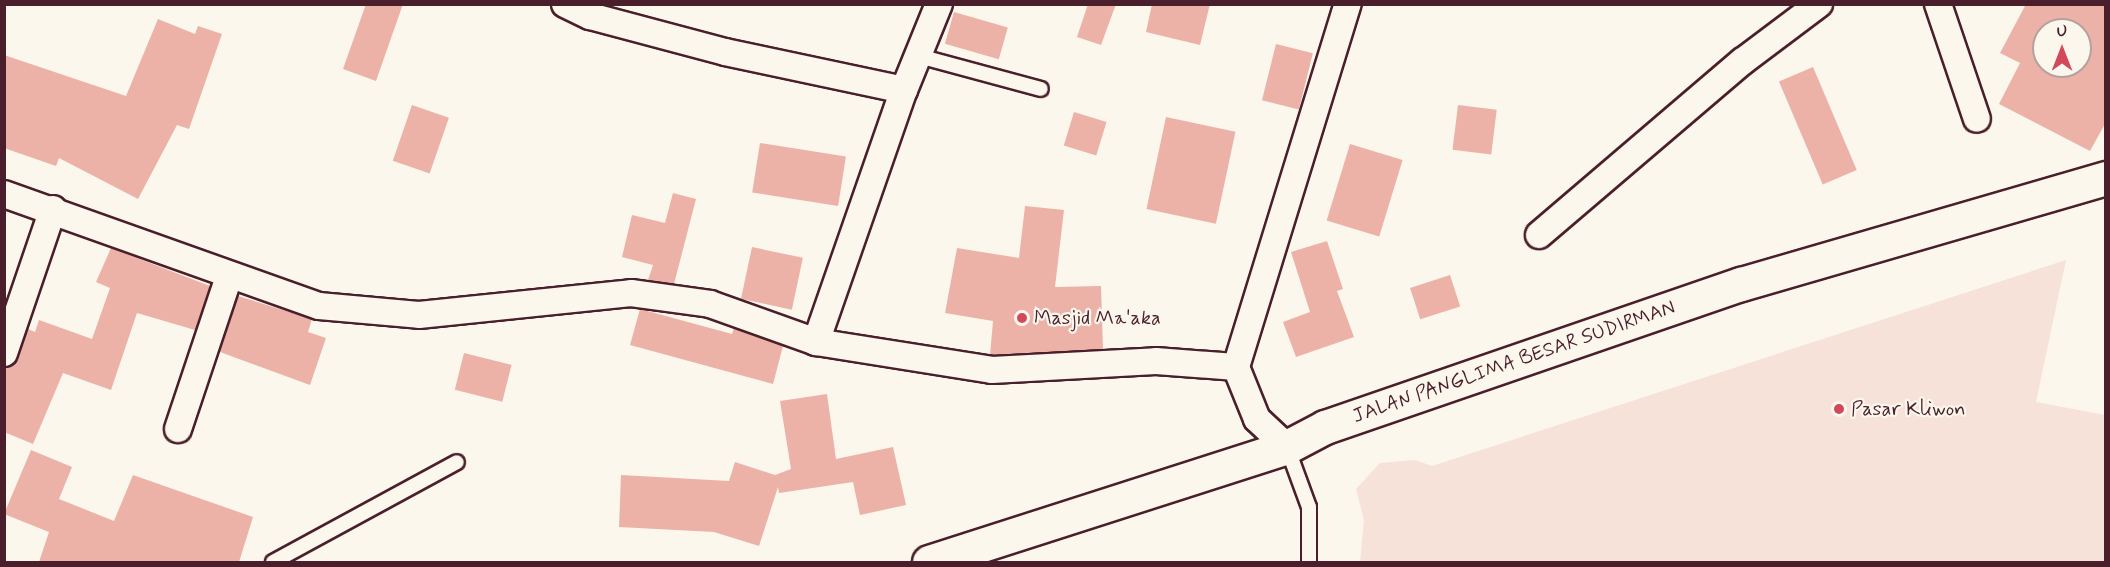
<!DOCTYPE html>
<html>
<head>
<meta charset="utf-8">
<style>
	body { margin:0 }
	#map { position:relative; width:2110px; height:567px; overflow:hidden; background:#fbf7ec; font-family:Mynerve,sans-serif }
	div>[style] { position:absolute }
	.built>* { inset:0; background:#f6e2d8 }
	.building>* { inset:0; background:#ecb2a8; transform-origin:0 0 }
	.roads { filter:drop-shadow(2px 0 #4a1f2b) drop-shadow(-2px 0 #4a1f2b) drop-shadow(0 2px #4a1f2b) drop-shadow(0 -2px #4a1f2b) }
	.lane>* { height:14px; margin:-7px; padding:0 7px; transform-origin:7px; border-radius:7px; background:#fbf7ec }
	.street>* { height:26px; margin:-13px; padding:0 13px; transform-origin:13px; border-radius:13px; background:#fbf7ec }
	.secondary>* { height:33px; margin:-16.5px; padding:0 16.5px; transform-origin:16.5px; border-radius:16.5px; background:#fbf7ec }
	.dots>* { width:16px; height:16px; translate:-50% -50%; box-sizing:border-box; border:3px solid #fbf7ec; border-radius:50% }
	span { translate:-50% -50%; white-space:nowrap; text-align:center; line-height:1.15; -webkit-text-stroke:4.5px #fbf7ec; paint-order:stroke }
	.poi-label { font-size:20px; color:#4a1f2b }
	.left { translate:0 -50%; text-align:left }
	.street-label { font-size:20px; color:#4a1f2b }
	.frame { position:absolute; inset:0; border:6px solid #4a1f2b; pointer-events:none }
	.north { position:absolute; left:2032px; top:18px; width:60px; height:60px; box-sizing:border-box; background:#fbf7ec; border:2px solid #b4a19f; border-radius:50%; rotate:0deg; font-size:16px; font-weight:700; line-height:24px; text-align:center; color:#4a1f2b }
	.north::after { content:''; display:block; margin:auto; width:21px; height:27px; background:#d1495b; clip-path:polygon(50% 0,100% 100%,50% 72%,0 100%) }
</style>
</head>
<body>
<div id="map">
	<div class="built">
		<i style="clip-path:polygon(2066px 260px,2036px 402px,2105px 415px,2105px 562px,1360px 562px,1364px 520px,1356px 489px,1380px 463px,1415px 460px,1432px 466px)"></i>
	</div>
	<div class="building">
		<i style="clip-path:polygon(366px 4px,403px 4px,376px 81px,343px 69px)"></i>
		<i style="clip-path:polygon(1088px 4px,1116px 4px,1101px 45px,1077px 37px)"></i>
		<i style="clip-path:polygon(1152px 4px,1210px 4px,1200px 45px,1146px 32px)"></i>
		<i style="clip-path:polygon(evenodd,2026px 4px,2106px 4px,2106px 122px,2090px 151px,1999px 104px,2020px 63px,2000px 53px,2026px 4px,2044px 30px,2080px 30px,2080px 66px,2044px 66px,2044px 30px)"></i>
		<i style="left:954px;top:12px;width:56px;height:33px;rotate:16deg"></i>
		<i style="clip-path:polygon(158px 19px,195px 34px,198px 26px,222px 34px,189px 129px,177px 125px,138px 199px,59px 158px,56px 166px,4px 148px,4px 55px,126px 96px)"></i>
		<i style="left:1276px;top:44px;width:38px;height:58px;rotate:14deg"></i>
		<i style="left:1813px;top:67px;width:112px;height:37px;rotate:67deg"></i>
		<i style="left:412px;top:105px;width:39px;height:59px;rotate:19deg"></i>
		<i style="left:1458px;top:105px;width:39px;height:45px;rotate:7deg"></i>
		<i style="left:1074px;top:112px;width:34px;height:35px;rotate:17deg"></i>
		<i style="left:1166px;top:117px;width:71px;height:94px;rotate:12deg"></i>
		<i style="left:760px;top:143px;width:87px;height:50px;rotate:9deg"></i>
		<i style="left:1350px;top:144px;width:55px;height:80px;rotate:17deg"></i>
		<i style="clip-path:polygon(673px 193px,696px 199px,674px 284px,648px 280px,653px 265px,622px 257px,632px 215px,665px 223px)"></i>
		<i style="clip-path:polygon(1025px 206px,1064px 210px,1055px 287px,1101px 286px,1103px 349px,990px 355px,993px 321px,945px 313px,957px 248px,1019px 258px)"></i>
		<i style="clip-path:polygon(1327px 241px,1343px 289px,1337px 291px,1354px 337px,1296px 357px,1283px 322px,1310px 312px,1291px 252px)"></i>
		<i style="left:752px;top:247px;width:52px;height:53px;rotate:12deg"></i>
		<i style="clip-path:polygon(111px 248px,210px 286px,195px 330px,137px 313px,111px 390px,63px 373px,33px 444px,4px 432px,4px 368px,14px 364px,28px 329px,35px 332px,39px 320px,92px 339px,110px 288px,96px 282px)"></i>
		<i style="left:1450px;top:275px;width:33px;height:42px;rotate:72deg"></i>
		<i style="clip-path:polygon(238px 296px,312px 319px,308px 332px,326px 338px,310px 385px,220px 352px)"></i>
		<i style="clip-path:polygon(640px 309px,732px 334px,734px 328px,783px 346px,773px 384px,630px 345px)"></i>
		<i style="left:464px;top:353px;width:49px;height:38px;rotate:14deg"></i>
		<i style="clip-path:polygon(827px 394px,836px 459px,893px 447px,906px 505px,860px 515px,853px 482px,779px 493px,778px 487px,759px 546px,714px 532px,619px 527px,621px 475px,729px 481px,735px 462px,775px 475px,791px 469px,780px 401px)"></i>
		<i style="clip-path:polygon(31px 450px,72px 467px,59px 499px,114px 521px,133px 475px,253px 517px,239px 562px,39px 562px,49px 532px,4px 514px)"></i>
	</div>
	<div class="roads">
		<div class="lane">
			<i style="left:919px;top:56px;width:126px;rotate:15.1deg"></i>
			<i style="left:1287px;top:447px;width:64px;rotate:69.9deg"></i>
			<i style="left:1309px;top:507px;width:55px;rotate:90deg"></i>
			<i style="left:273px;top:562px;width:209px;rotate:-28.5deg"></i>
		</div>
		<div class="street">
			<i style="left:565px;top:4px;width:28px;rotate:26deg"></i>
			<i style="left:590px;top:16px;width:140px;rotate:14.9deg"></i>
			<i style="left:725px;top:52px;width:183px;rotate:12deg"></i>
			<i style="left:904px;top:90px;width:93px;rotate:-67.9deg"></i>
			<i style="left:1938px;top:4px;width:121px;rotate:71.3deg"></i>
			<i style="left:4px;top:194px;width:334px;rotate:19.6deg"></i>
			<i style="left:319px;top:306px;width:100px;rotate:5.1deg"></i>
			<i style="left:419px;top:315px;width:213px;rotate:-5.9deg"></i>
			<i style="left:631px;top:293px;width:80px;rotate:7.9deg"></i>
			<i style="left:710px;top:304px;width:113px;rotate:19.7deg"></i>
			<i style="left:816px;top:342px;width:178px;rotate:9deg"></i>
			<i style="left:992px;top:370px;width:164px;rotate:-3.1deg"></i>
			<i style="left:1156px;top:361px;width:80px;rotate:4.3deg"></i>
			<i style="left:1539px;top:235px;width:268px;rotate:-40.5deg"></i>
			<i style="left:1743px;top:61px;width:95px;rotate:-36.9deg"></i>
			<i style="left:816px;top:342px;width:267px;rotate:-70.8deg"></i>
			<i style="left:4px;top:353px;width:152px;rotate:-71.2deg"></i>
			<i style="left:178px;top:429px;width:160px;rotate:-71.5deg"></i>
			<i style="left:1287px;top:447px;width:41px;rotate:-137deg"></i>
			<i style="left:1257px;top:419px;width:56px;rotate:-112deg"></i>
			<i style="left:1236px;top:367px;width:380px;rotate:-72.9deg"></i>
		</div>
		<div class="secondary">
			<i style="left:929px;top:562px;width:376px;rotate:-17.8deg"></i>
			<i style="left:1287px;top:447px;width:43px;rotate:-27.8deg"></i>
			<i style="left:1325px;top:427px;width:440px;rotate:-19deg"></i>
			<i style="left:1741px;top:284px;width:380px;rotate:-16.2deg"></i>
		</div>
	</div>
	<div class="dots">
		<i style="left:1022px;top:318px;background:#d1495b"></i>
		<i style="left:1839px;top:409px;background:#d1495b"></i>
	</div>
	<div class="poi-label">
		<span class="left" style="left:1034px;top:318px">Masjid Ma'aka</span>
		<span class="left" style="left:1851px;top:409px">Pasar Kliwon</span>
	</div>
	<div class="street-label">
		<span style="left:1514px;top:362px;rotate:-19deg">JALAN PANGLIMA BESAR SUDIRMAN</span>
	</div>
	<div class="frame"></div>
	<div class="north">U</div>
</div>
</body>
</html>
